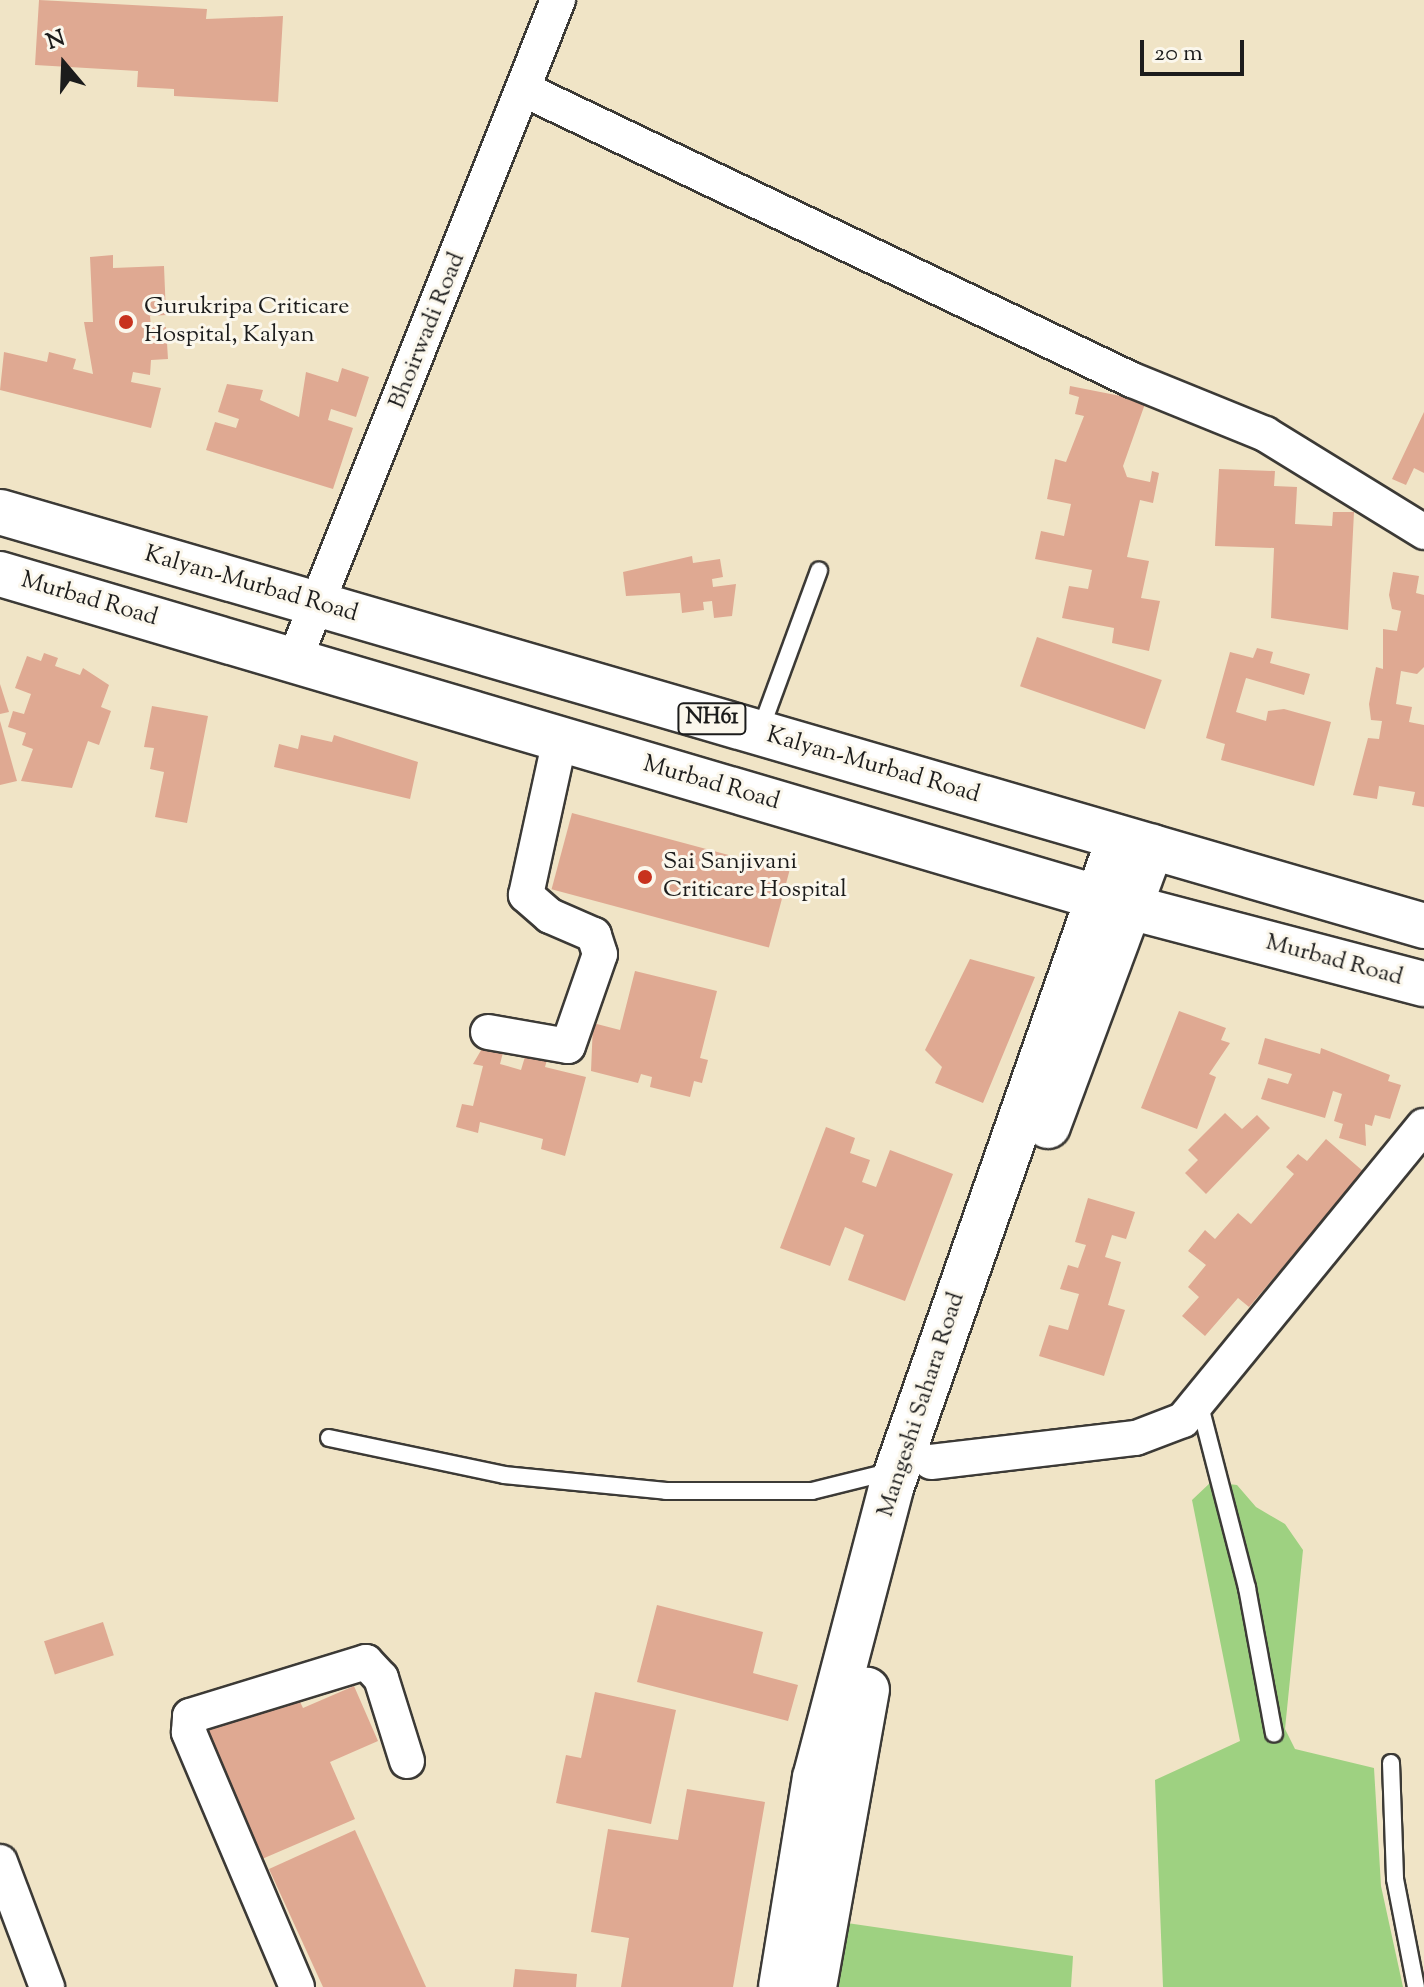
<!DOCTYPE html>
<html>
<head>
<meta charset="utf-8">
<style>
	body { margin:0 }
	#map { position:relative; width:1424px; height:1987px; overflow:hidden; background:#f0e4c6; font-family:"Sorts Mill Goudy",serif }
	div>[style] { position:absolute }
	.green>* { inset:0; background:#9ed181 }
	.building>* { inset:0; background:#dfa992; transform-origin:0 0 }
	.roads { filter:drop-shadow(2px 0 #3c3a36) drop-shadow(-2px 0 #3c3a36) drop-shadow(0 2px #3c3a36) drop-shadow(0 -2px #3c3a36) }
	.lane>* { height:16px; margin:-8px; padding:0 8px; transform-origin:8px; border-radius:8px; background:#fff }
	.street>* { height:34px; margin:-17px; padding:0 17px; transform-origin:17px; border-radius:17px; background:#fff }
	.secondary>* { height:44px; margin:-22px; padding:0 22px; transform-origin:22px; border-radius:22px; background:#fff }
	.highway>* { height:44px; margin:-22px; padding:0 22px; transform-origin:22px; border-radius:22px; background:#fff }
	.dots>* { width:22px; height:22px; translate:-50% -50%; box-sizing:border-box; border:4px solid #fbf7ec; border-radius:50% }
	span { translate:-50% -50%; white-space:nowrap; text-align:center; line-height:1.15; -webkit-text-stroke:6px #fbf7ec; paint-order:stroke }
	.shield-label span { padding:2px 6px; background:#fbf7ec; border:2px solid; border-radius:6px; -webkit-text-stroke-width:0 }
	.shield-label { font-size:22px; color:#1c1c1c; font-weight:700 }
	.poi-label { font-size:24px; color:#1c1c1c }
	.left { translate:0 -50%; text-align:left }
	.street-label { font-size:24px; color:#1c1c1c }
	.north { position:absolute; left:24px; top:24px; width:80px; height:80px; -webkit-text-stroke:6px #fbf7ec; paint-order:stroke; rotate:341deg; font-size:22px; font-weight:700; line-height:32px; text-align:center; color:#1c1c1c }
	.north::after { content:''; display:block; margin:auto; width:28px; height:36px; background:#1c1c1c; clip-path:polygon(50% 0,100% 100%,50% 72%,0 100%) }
	.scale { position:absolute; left:1140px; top:40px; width:104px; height:36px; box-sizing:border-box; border:4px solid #1c1c1c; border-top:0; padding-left:10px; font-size:24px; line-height:28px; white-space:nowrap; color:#1c1c1c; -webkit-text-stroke:6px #fbf7ec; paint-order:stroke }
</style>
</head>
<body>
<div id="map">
	<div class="green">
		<i style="clip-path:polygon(1211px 1482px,1237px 1485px,1256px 1507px,1285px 1524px,1303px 1550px,1285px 1729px,1295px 1749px,1374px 1768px,1381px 1886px,1403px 1987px,1163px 1987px,1155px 1780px,1240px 1741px,1192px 1500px)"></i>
		<i style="clip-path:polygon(847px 1923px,1073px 1956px,1071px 1987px,837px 1987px)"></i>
	</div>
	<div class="building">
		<i style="clip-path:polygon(39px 0,207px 9px,206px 19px,283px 16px,278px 102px,174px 96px,174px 89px,137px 87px,138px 71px,35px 65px)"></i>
		<i style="clip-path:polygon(113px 255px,113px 268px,164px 266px,166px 315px,150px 316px,151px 327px,166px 327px,168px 359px,151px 360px,150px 375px,133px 372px,131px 382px,161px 388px,151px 428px,0 390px,4px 352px,47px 362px,49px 352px,76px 359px,73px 369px,93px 374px,84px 322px,93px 322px,90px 257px)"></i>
		<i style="clip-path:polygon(342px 368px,369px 377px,356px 417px,331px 409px,328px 420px,353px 428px,333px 489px,206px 450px,215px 422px,236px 428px,239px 419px,218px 412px,227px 384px,263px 390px,260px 400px,299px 417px,306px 372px,338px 382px)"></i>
		<i style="clip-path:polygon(1070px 386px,1146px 401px,1123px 466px,1127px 477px,1150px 482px,1152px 471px,1159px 473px,1153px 503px,1140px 500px,1127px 557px,1149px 561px,1141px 598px,1160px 601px,1149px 651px,1112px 643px,1114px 628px,1062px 618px,1069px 586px,1088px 589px,1092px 570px,1035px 559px,1041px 531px,1064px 536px,1071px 504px,1047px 499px,1055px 459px,1066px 462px,1084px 416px,1075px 414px,1079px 397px,1069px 394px)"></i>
		<i style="clip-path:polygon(1424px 412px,1424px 473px,1414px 468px,1406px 485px,1392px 479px)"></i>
		<i style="clip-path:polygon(1219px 469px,1275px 471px,1274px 486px,1297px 487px,1295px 524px,1332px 526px,1333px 512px,1354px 512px,1348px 630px,1271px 618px,1274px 548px,1215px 546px)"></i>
		<i style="clip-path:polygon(692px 556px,693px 563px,720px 559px,723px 577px,712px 579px,713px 587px,736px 584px,732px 616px,714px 618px,712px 601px,703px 602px,704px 610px,682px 613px,680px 593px,626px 596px,623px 572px)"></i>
		<i style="clip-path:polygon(1393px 572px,1419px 576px,1416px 593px,1424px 595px,1424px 667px,1417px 674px,1401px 671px,1396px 704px,1412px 707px,1409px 722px,1424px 725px,1424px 807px,1412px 805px,1415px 792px,1379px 786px,1377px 799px,1353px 795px,1368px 738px,1379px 739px,1382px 721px,1371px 720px,1369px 704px,1376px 667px,1383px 669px,1383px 629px,1397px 631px,1401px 611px,1392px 609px,1389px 595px)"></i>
		<i style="left:1037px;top:637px;width:132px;height:52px;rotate:19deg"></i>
		<i style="clip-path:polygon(1257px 648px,1273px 652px,1270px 663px,1310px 674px,1304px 695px,1246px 678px,1236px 712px,1266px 721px,1268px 711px,1284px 709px,1331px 722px,1314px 786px,1221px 760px,1225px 744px,1206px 738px,1230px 652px,1253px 658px)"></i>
		<i style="clip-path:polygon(44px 653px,58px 658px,55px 666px,80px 675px,83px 668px,109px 685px,101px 707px,111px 711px,99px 745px,88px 741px,72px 788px,21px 781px,33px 749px,22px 745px,26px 733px,8px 727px,13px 711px,24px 714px,31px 694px,15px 688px,27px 656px,41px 661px)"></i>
		<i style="clip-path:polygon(0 684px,9px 712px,0 714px)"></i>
		<i style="clip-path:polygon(152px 706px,208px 716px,187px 823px,155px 817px,164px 772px,150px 769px,154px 748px,144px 747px)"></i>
		<i style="clip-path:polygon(0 721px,17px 781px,0 785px)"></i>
		<i style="clip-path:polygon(301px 735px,332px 742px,334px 735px,418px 762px,410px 799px,274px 767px,279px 744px,298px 749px)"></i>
		<i style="left:572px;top:813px;width:225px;height:79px;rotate:15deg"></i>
		<i style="clip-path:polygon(970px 959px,1035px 977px,983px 1103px,935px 1083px,942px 1067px,925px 1050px)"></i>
		<i style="clip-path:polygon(635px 971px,717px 991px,700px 1058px,708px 1060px,702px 1083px,694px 1081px,690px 1097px,650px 1087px,652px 1077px,641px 1074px,638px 1083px,591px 1071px,593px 1023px,620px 1030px)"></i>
		<i style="clip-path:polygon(1179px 1011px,1226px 1028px,1221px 1040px,1230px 1043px,1209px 1074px,1216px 1077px,1197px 1129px,1141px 1108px)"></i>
		<i style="clip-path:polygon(1265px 1038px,1320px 1054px,1321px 1048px,1390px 1075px,1388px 1081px,1401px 1085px,1390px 1119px,1375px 1115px,1372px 1126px,1365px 1124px,1366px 1146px,1339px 1138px,1343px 1124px,1334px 1121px,1342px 1094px,1333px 1091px,1325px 1118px,1261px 1099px,1268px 1078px,1288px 1084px,1292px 1074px,1258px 1064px)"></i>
		<i style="clip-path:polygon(487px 1040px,505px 1045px,500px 1064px,521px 1070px,527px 1050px,548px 1056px,545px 1067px,586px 1077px,565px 1156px,541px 1149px,543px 1139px,480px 1122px,478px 1133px,456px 1127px,462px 1104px,473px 1106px,483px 1066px,473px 1064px)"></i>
		<i style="clip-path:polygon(1225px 1113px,1242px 1129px,1257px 1115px,1270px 1128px,1206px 1194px,1185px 1173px,1198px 1160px,1188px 1150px)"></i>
		<i style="clip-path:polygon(826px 1127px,855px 1138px,850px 1153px,870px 1160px,862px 1182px,876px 1187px,890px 1150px,953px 1174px,905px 1301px,848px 1280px,864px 1235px,845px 1227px,830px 1266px,780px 1248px)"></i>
		<i style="clip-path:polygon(1326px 1139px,1364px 1172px,1249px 1307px,1238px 1298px,1205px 1336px,1182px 1316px,1199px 1297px,1188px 1287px,1206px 1265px,1188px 1251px,1205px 1230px,1215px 1239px,1238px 1213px,1251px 1224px,1294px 1174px,1286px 1167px,1298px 1154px,1307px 1161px)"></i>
		<i style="clip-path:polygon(1088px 1198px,1135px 1212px,1126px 1239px,1112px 1235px,1105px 1257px,1121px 1262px,1108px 1305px,1125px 1310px,1104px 1376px,1039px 1356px,1049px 1325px,1068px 1330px,1079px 1294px,1060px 1289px,1068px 1265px,1078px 1268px,1086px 1245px,1075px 1242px)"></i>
		<i style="clip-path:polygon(657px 1605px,763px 1632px,753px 1673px,798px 1685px,788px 1721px,637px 1682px)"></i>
		<i style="left:103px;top:1622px;width:35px;height:62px;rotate:72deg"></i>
		<i style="clip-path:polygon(291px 1683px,303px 1708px,354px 1686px,378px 1741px,330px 1762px,355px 1819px,262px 1859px,202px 1722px)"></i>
		<i style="clip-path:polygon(595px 1692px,676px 1710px,651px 1824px,556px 1803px,566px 1755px,581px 1758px)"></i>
		<i style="clip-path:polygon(687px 1789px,765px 1802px,733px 1987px,621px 1987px,629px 1938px,591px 1932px,608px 1829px,678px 1840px)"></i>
		<i style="clip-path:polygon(355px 1830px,426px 1987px,323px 1987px,269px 1869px)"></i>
		<i style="clip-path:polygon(515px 1969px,577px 1974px,576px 1987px,513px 1987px)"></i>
	</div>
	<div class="roads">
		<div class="lane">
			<i style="left:760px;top:731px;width:171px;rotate:-69.8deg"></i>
			<i style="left:1199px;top:1402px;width:192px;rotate:75.5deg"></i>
			<i style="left:1247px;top:1588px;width:148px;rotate:79.5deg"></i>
			<i style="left:329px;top:1438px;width:179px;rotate:11.9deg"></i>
			<i style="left:504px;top:1475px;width:163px;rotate:5.6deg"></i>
			<i style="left:666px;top:1491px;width:146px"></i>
			<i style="left:812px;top:1491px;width:82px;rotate:-14deg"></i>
			<i style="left:1391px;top:1763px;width:116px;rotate:88deg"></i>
			<i style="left:1395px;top:1879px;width:110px;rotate:79deg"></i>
		</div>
		<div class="street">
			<i style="left:523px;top:89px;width:675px;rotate:25.54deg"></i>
			<i style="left:1132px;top:380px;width:144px;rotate:22.1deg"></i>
			<i style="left:1265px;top:434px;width:187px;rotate:31.6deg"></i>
			<i style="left:294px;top:661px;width:712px;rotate:-68.23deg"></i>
			<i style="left:488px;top:1032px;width:81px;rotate:9.9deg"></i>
			<i style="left:568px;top:1046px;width:97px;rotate:-70.8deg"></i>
			<i style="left:600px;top:954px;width:20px;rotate:-108deg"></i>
			<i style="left:594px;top:935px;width:48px;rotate:-156.6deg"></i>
			<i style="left:550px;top:916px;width:32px;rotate:-139deg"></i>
			<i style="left:526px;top:895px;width:160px;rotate:-77.7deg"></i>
			<i style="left:931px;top:1462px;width:206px;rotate:-6.7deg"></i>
			<i style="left:1136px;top:1438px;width:50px;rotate:-21deg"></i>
			<i style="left:1183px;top:1420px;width:380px;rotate:-50.7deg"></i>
			<i style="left:0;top:1862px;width:134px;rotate:69.4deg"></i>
			<i style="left:297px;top:1987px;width:277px;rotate:-113deg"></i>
			<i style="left:189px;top:1732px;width:16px;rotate:-86deg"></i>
			<i style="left:190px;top:1716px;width:184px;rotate:-17.1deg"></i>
			<i style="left:366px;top:1662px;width:22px;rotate:47deg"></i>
			<i style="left:381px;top:1678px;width:87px;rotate:72.6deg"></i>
		</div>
		<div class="secondary">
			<i style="left:1048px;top:1126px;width:298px;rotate:-69.6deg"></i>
			<i style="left:781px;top:1987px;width:212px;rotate:-80.8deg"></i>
			<i style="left:815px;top:1778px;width:300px;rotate:-75.3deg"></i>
			<i style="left:891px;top:1488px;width:689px;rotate:-70.67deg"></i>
			<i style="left:814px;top:1987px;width:302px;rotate:-79.9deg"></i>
		</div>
		<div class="highway">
			<i style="left:0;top:512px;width:1483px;rotate:16.21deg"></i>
			<i style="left:0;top:574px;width:1178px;rotate:16.42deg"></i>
			<i style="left:1130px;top:907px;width:304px;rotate:14.7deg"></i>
		</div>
	</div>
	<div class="dots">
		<i style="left:126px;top:322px;background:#c8321e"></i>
		<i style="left:645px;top:877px;background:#c8321e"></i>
	</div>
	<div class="shield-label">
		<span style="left:712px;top:719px">NH61</span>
	</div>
	<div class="poi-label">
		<span class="left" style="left:144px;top:322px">Gurukripa Criticare<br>Hospital, Kalyan</span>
		<span class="left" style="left:663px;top:877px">Sai Sanjivani<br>Criticare Hospital</span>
	</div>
	<div class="street-label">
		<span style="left:428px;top:331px;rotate:-68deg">Bhoirwadi Road</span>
		<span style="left:251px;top:585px;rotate:16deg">Kalyan-Murbad Road</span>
		<span style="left:89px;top:600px;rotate:16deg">Murbad Road</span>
		<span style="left:873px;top:766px;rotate:16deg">Kalyan-Murbad Road</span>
		<span style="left:711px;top:784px;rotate:16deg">Murbad Road</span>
		<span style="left:1334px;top:961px;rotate:15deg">Murbad Road</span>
		<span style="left:922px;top:1405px;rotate:-72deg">Mangeshi Sahara Road</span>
	</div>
	<div class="north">N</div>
	<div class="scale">20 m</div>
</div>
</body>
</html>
